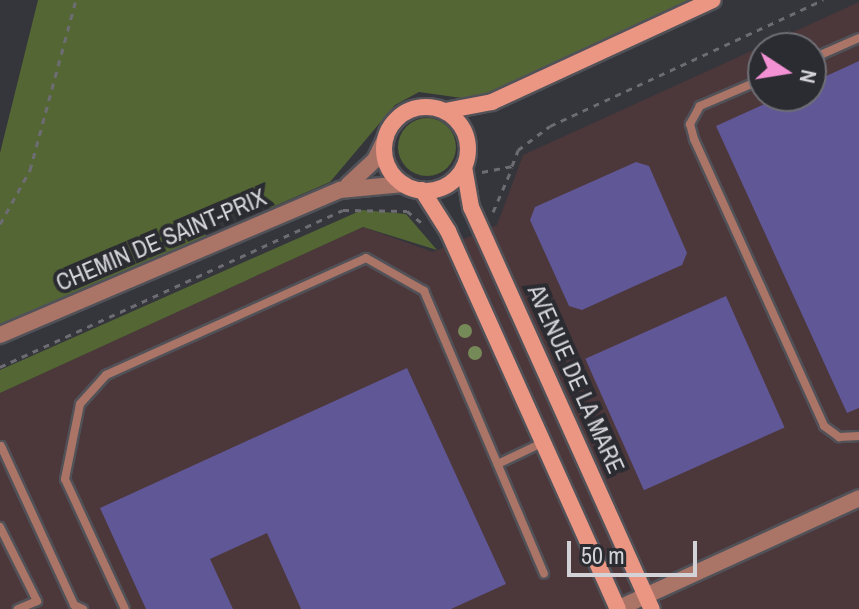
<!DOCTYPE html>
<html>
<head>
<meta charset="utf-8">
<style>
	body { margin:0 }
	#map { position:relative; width:859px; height:609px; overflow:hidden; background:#35353c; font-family:"Archivo Narrow",sans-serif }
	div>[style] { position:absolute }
	.industrial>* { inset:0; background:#4c373a }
	.green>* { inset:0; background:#546633 }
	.round { border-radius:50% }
	.building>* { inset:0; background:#605796; transform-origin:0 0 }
	.path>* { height:3px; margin-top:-1.5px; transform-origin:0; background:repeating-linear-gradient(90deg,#6c6c72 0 6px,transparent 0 12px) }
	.roads { filter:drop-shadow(2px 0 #515158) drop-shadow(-2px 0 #515158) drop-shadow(0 2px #515158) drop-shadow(0 -2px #515158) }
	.lane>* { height:8px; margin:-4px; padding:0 4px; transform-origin:4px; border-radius:4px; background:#aa7467 }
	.street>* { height:16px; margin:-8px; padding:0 8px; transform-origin:8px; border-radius:8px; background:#aa7467 }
	.secondary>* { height:16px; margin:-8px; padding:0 8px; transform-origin:8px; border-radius:8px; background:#eb9682 }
	.secondary>.ring { margin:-8px; padding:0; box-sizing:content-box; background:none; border:16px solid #eb9682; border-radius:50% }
	.trees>* { width:14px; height:14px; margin:-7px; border-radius:50%; background:#768958 }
	span { translate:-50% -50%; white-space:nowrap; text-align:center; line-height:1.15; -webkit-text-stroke:8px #2b2b32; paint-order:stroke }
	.street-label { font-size:24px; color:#d2d2d7 }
	.north { position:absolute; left:747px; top:32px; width:80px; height:80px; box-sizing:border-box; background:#2b2b32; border:2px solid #6e6e74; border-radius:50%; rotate:102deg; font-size:22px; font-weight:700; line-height:32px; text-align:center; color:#d2d2d7 }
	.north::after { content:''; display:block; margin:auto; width:28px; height:36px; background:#f391d5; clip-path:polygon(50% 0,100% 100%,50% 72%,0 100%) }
	.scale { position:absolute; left:567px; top:541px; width:130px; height:36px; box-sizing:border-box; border:4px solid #d2d2d7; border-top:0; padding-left:10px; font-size:24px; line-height:28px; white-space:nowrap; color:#d2d2d7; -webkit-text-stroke:6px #2b2b32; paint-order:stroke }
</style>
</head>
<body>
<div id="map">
	<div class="industrial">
		<i style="clip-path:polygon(evenodd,859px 2px,859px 609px,0 609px,0 393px,363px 227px,433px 252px,497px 225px,523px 155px,859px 2px,763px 48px,811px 48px,811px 96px,763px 96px,763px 48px)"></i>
	</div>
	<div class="green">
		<i style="clip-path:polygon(38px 0,689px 0,491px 92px,469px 99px,419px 92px,395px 105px,330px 182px,270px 208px,266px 201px,203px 228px,206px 236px,0 325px,0 153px)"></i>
		<i class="round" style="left:398px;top:118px;width:58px;height:58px"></i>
		<i style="clip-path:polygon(362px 210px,406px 214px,437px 250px,363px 227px,0 393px,0 370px)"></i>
	</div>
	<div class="building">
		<i style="clip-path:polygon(859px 61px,859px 408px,847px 413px,716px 126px,782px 96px,811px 96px,811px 83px)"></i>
		<i style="clip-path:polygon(636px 162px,649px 166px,687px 253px,682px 265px,628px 289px,582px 310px,569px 306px,530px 220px,535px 207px)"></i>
		<i style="left:726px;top:296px;width:144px;height:154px;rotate:66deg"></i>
		<i style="clip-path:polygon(407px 368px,506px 584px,451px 609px,301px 609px,267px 533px,210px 559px,233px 609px,146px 609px,100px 508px)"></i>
	</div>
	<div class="path">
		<i style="left:482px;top:172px;width:31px;rotate:-11deg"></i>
		<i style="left:512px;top:166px;width:17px;rotate:-69deg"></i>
		<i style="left:518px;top:150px;width:40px;rotate:-37deg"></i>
		<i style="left:550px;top:126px;width:301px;rotate:-24.8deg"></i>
		<i style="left:493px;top:212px;width:48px;rotate:-66.6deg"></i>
		<i style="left:0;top:224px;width:62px;rotate:-60.9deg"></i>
		<i style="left:30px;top:170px;width:176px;rotate:-74.9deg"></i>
		<i style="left:0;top:367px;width:377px;rotate:-24.6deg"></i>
		<i style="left:343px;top:210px;width:64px;rotate:0.9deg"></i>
		<i style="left:407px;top:211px;width:22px;rotate:39deg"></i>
	</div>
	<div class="roads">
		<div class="lane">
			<i style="left:811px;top:59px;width:52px;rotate:-23.6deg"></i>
			<i style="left:763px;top:79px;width:69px;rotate:156.8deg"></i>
			<i style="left:700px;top:106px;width:21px;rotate:119deg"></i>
			<i style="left:690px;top:124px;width:16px;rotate:75deg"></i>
			<i style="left:694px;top:139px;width:315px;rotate:65.6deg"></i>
			<i style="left:824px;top:426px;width:19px;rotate:36deg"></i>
			<i style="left:839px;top:437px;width:20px;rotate:-3deg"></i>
			<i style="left:1px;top:446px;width:175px;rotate:65.3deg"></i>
			<i style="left:74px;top:605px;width:10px;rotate:24deg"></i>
			<i style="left:498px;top:464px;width:51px;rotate:-25.6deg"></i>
			<i style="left:0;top:527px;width:83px;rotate:63.4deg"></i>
			<i style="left:37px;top:601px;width:21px;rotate:157deg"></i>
			<i style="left:125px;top:609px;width:143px;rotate:-114.8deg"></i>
			<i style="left:65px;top:479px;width:76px;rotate:-78.7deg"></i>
			<i style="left:80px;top:404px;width:39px;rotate:-48deg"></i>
			<i style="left:106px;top:375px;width:285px;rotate:-24.2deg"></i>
			<i style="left:366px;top:258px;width:67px;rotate:29.6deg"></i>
			<i style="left:424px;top:291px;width:307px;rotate:67deg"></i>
		</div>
		<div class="street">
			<i style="left:348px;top:185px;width:37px;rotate:-43deg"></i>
			<i style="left:375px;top:160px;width:25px;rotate:-64deg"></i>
			<i style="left:0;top:335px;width:370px;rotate:-23.1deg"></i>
			<i style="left:340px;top:190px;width:64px;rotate:-5.4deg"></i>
			<i style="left:617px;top:609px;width:266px;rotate:-24.6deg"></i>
		</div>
		<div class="secondary">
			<i class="ring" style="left:384px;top:107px;width:68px;height:68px"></i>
			<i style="left:445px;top:111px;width:48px;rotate:-10.8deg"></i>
			<i style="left:492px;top:102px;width:243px;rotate:-24.8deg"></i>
			<i style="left:464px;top:167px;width:41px;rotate:80.1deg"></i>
			<i style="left:471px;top:207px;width:441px;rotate:65.8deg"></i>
			<i style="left:422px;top:190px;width:49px;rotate:57.6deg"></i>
			<i style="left:448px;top:231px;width:414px;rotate:65.8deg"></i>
		</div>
	</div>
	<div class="trees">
		<i style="left:465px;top:331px"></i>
		<i style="left:475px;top:353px"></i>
	</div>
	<div class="street-label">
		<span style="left:161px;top:240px;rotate:-23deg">CHEMIN DE SAINT-PRIX</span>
		<span style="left:576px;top:379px;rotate:66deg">AVENUE DE LA MARE</span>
	</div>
	<div class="north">N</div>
	<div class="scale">50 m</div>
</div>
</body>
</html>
